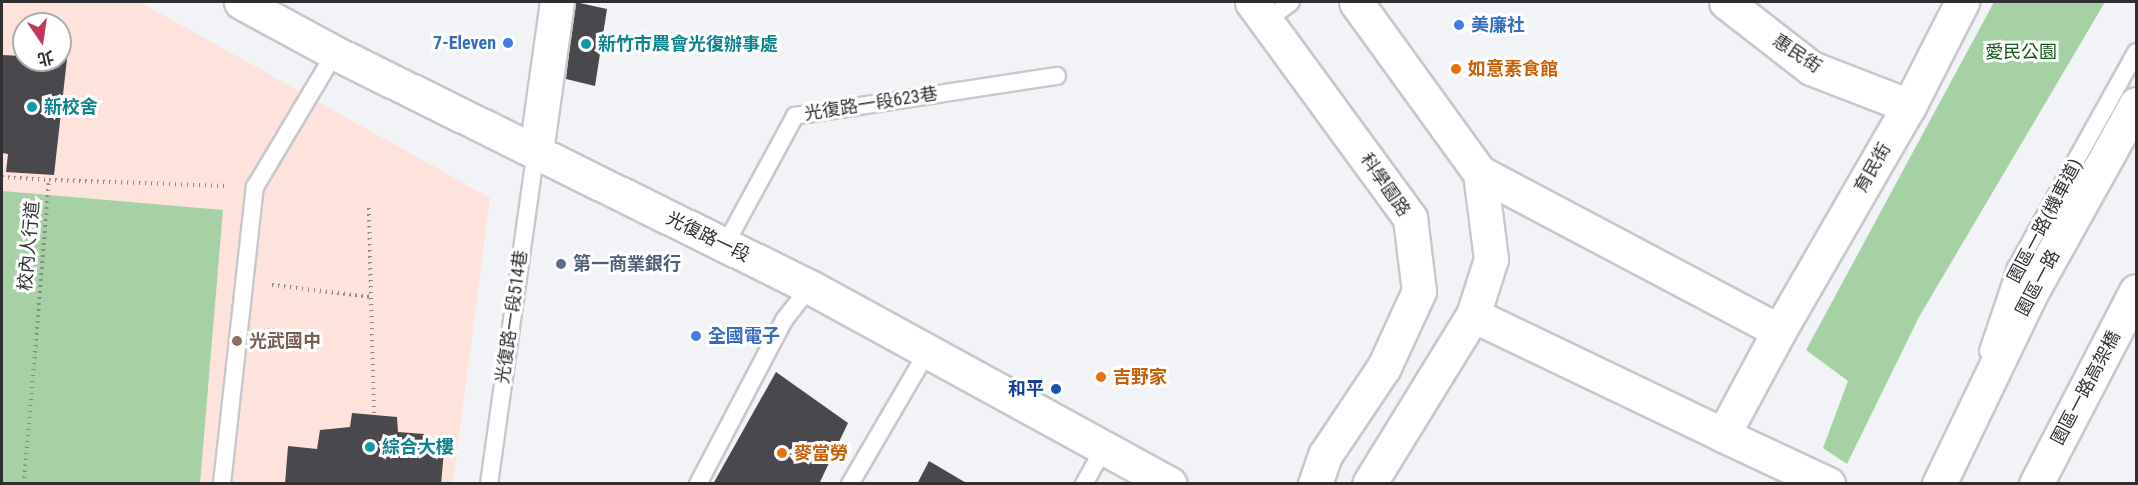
<!DOCTYPE html>
<html>
<head>
<meta charset="utf-8">
<style>
	body { margin:0 }
	#map { position:relative; width:2138px; height:485px; overflow:hidden; background:#f2f3f7; font-family:"Roboto Condensed","Noto Sans TC",sans-serif }
	div>[style] { position:absolute }
	.education>* { inset:0; background:#fde3dc }
	.green>* { inset:0; background:#a6d1a5 }
	.building>* { inset:0; background:#49484c }
	.path>* { height:4px; margin-top:-2px; transform-origin:0; background:repeating-linear-gradient(90deg,#8a8a8d 0 1.5px,transparent 0 6px) }
	.roads { filter:drop-shadow(2px 0 #c7c8cc) drop-shadow(-2px 0 #c7c8cc) drop-shadow(0 2px #c7c8cc) drop-shadow(0 -2px #c7c8cc) }
	.lane>* { height:16px; margin:-8px; padding:0 8px; transform-origin:8px; border-radius:8px; background:#fff }
	.street>* { height:33px; margin:-16.5px; padding:0 16.5px; transform-origin:16.5px; border-radius:16.5px; background:#fff }
	.secondary>* { height:33px; margin:-16.5px; padding:0 16.5px; transform-origin:16.5px; border-radius:16.5px; background:#fff }
	.dots>* { width:16px; height:16px; translate:-50% -50%; box-sizing:border-box; border:3px solid #fff; border-radius:50% }
	span { translate:-50% -50%; white-space:nowrap; text-align:center; line-height:1.15; -webkit-text-stroke:6px #fff; paint-order:stroke }
	.shop-label { font-size:18px; color:#366cbe; font-weight:700 }
	.left { translate:0 -50%; text-align:left }
	.right { translate:-100% -50%; text-align:right }
	.culture-label { font-size:18px; color:#0d838f; font-weight:700 }
	.park-label { font-size:18px; color:#135419 }
	.street-label { font-size:18px; color:#303032 }
	.food-label { font-size:18px; color:#c56008; font-weight:700 }
	.service-label { font-size:18px; color:#4e5e75; font-weight:700 }
	.education-label { font-size:18px; color:#785e54; font-weight:700 }
	.transit-label { font-size:18px; color:#164399; font-weight:700 }
	.frame { position:absolute; inset:0; border:3px solid #303032; pointer-events:none }
	.north { position:absolute; left:12px; top:12px; width:60px; height:60px; box-sizing:border-box; background:#fff; border:2px solid #acacad; border-radius:50%; rotate:167deg; font-size:16px; font-weight:700; line-height:24px; text-align:center; color:#303032 }
	.north::after { content:''; display:block; margin:auto; width:21px; height:27px; background:#c5365c; clip-path:polygon(50% 0,100% 100%,50% 72%,0 100%) }
</style>
</head>
<body>
<div id="map">
	<div class="education">
		<i style="clip-path:polygon(evenodd,2px 2px,140px 2px,490px 198px,453px 483px,2px 483px,2px 2px,24px 24px,60px 24px,60px 60px,24px 60px,24px 24px)"></i>
	</div>
	<div class="green">
		<i style="clip-path:polygon(1994px 2px,2105px 2px,1919px 317px,1847px 464px,1823px 448px,1848px 381px,1806px 350px)"></i>
		<i style="clip-path:polygon(2px 191px,223px 210px,200px 483px,2px 483px)"></i>
	</div>
	<div class="building">
		<i style="clip-path:polygon(575px 2px,607px 9px,595px 86px,566px 79px)"></i>
		<i style="clip-path:polygon(2px 55px,24px 56px,24px 60px,67px 59px,54px 175px,6px 172px,8px 154px,2px 153px)"></i>
		<i style="clip-path:polygon(776px 372px,848px 423px,819px 484px,713px 484px)"></i>
		<i style="clip-path:polygon(352px 413px,397px 417px,398px 432px,424px 434px,422px 449px,444px 451px,441px 484px,285px 484px,288px 446px,317px 449px,320px 430px,350px 427px)"></i>
		<i style="clip-path:polygon(929px 461px,968px 484px,917px 484px)"></i>
	</div>
	<div class="path">
		<i style="left:2px;top:177px;width:47px;rotate:3.7deg"></i>
		<i style="left:369px;top:208px;width:207px;rotate:88.6deg"></i>
		<i style="left:272px;top:285px;width:101px;rotate:6.8deg"></i>
		<i style="left:24px;top:484px;width:305px;rotate:-85.3deg"></i>
		<i style="left:49px;top:180px;width:178px;rotate:1.9deg"></i>
	</div>
	<div class="roads">
		<div class="lane">
			<i style="left:1266px;top:21px;width:31px;rotate:-37deg"></i>
			<i style="left:725px;top:245px;width:147px;rotate:-61.5deg"></i>
			<i style="left:795px;top:116px;width:265px;rotate:-8.7deg"></i>
			<i style="left:1988px;top:351px;width:88px;rotate:-71.4deg"></i>
			<i style="left:2016px;top:268px;width:247px;rotate:-60.9deg"></i>
			<i style="left:222px;top:484px;width:299px;rotate:-83.7deg"></i>
			<i style="left:255px;top:187px;width:156px;rotate:-59.2deg"></i>
			<i style="left:489px;top:484px;width:336px;rotate:-82deg"></i>
			<i style="left:698px;top:484px;width:185px;rotate:-62.3deg"></i>
			<i style="left:784px;top:320px;width:42px;rotate:-51.8deg"></i>
			<i style="left:850px;top:484px;width:153px;rotate:-59.7deg"></i>
			<i style="left:1084px;top:484px;width:39px;rotate:-61deg"></i>
		</div>
		<div class="street">
			<i style="left:1252px;top:2px;width:268px;rotate:53.8deg"></i>
			<i style="left:1410px;top:218px;width:74px;rotate:83deg"></i>
			<i style="left:1419px;top:291px;width:84px;rotate:114.7deg"></i>
			<i style="left:1384px;top:367px;width:106px;rotate:123.8deg"></i>
			<i style="left:1325px;top:455px;width:31px;rotate:109deg"></i>
			<i style="left:1356px;top:2px;width:211px;rotate:54.1deg"></i>
			<i style="left:1480px;top:173px;width:87px;rotate:82.7deg"></i>
			<i style="left:1491px;top:259px;width:59px;rotate:107.8deg"></i>
			<i style="left:1473px;top:315px;width:198px;rotate:121.6deg"></i>
			<i style="left:1726px;top:2px;width:108px;rotate:37.8deg"></i>
			<i style="left:1811px;top:68px;width:105px;rotate:21.2deg"></i>
			<i style="left:536px;top:151px;width:150px;rotate:-82deg"></i>
			<i style="left:1473px;top:315px;width:277px;rotate:25.6deg"></i>
			<i style="left:1723px;top:435px;width:118px;rotate:-61.7deg"></i>
			<i style="left:1779px;top:331px;width:338px;rotate:-152.1deg"></i>
			<i style="left:1779px;top:331px;width:260px;rotate:-60deg"></i>
			<i style="left:1909px;top:106px;width:117px;rotate:-63deg"></i>
			<i style="left:1723px;top:435px;width:116px;rotate:25deg"></i>
		</div>
		<div class="secondary">
			<i style="left:241px;top:2px;width:107px;rotate:28.5deg"></i>
			<i style="left:335px;top:53px;width:530px;rotate:26.23deg"></i>
			<i style="left:810px;top:287px;width:410px;rotate:28.7deg"></i>
			<i style="left:1939px;top:484px;width:214px;rotate:-64.3deg"></i>
			<i style="left:2032px;top:291px;width:214px;rotate:-60.9deg"></i>
			<i style="left:2036px;top:484px;width:217px;rotate:-62.6deg"></i>
		</div>
	</div>
	<div class="dots">
		<i style="left:1459px;top:25px;background:#3f7fe0"></i>
		<i style="left:508px;top:43px;background:#3f7fe0"></i>
		<i style="left:586px;top:44px;background:#0f9aa8"></i>
		<i style="left:1456px;top:69px;background:#e8710a"></i>
		<i style="left:32px;top:107px;background:#0f9aa8"></i>
		<i style="left:561px;top:264px;background:#5c6f8a"></i>
		<i style="left:696px;top:336px;background:#3f7fe0"></i>
		<i style="left:237px;top:341px;background:#8d6e63"></i>
		<i style="left:1101px;top:377px;background:#e8710a"></i>
		<i style="left:1056px;top:389px;background:#1a4fb4"></i>
		<i style="left:370px;top:447px;background:#0f9aa8"></i>
		<i style="left:782px;top:453px;background:#e8710a"></i>
	</div>
	<div class="shop-label">
		<span class="left" style="left:1471px;top:25px">美廉社</span>
		<span class="right" style="left:496px;top:43px">7-Eleven</span>
		<span class="left" style="left:708px;top:336px">全國電子</span>
	</div>
	<div class="culture-label">
		<span class="left" style="left:598px;top:44px">新竹市農會光復辦事處</span>
		<span class="left" style="left:44px;top:107px">新校舍</span>
		<span class="left" style="left:382px;top:447px">綜合大樓</span>
	</div>
	<div class="park-label">
		<span style="left:2021px;top:52px">愛民公園</span>
	</div>
	<div class="street-label">
		<span style="left:1797px;top:54px;rotate:34deg">惠民街</span>
		<span style="left:871px;top:104px;rotate:-9deg">光復路一段623巷</span>
		<span style="left:1873px;top:168px;rotate:-60deg">育民街</span>
		<span style="left:1385px;top:185px;rotate:55deg">科學園路</span>
		<span style="left:2045px;top:221px;rotate:-62deg">園區一路(機車道)</span>
		<span style="left:708px;top:237px;rotate:26deg">光復路一段</span>
		<span style="left:29px;top:246px;rotate:-85deg">校內人行道</span>
		<span style="left:2038px;top:283px;rotate:-62deg">園區一路</span>
		<span style="left:512px;top:317px;rotate:-82deg">光復路一段514巷</span>
		<span style="left:2086px;top:388px;rotate:-62deg">園區一路高架橋</span>
	</div>
	<div class="food-label">
		<span class="left" style="left:1468px;top:69px">如意素食館</span>
		<span class="left" style="left:1113px;top:377px">吉野家</span>
		<span class="left" style="left:794px;top:453px">麥當勞</span>
	</div>
	<div class="service-label">
		<span class="left" style="left:573px;top:264px">第一商業銀行</span>
	</div>
	<div class="education-label">
		<span class="left" style="left:249px;top:341px">光武國中</span>
	</div>
	<div class="transit-label">
		<span class="right" style="left:1044px;top:389px">和平</span>
	</div>
	<div class="frame"></div>
	<div class="north">北</div>
</div>
</body>
</html>
